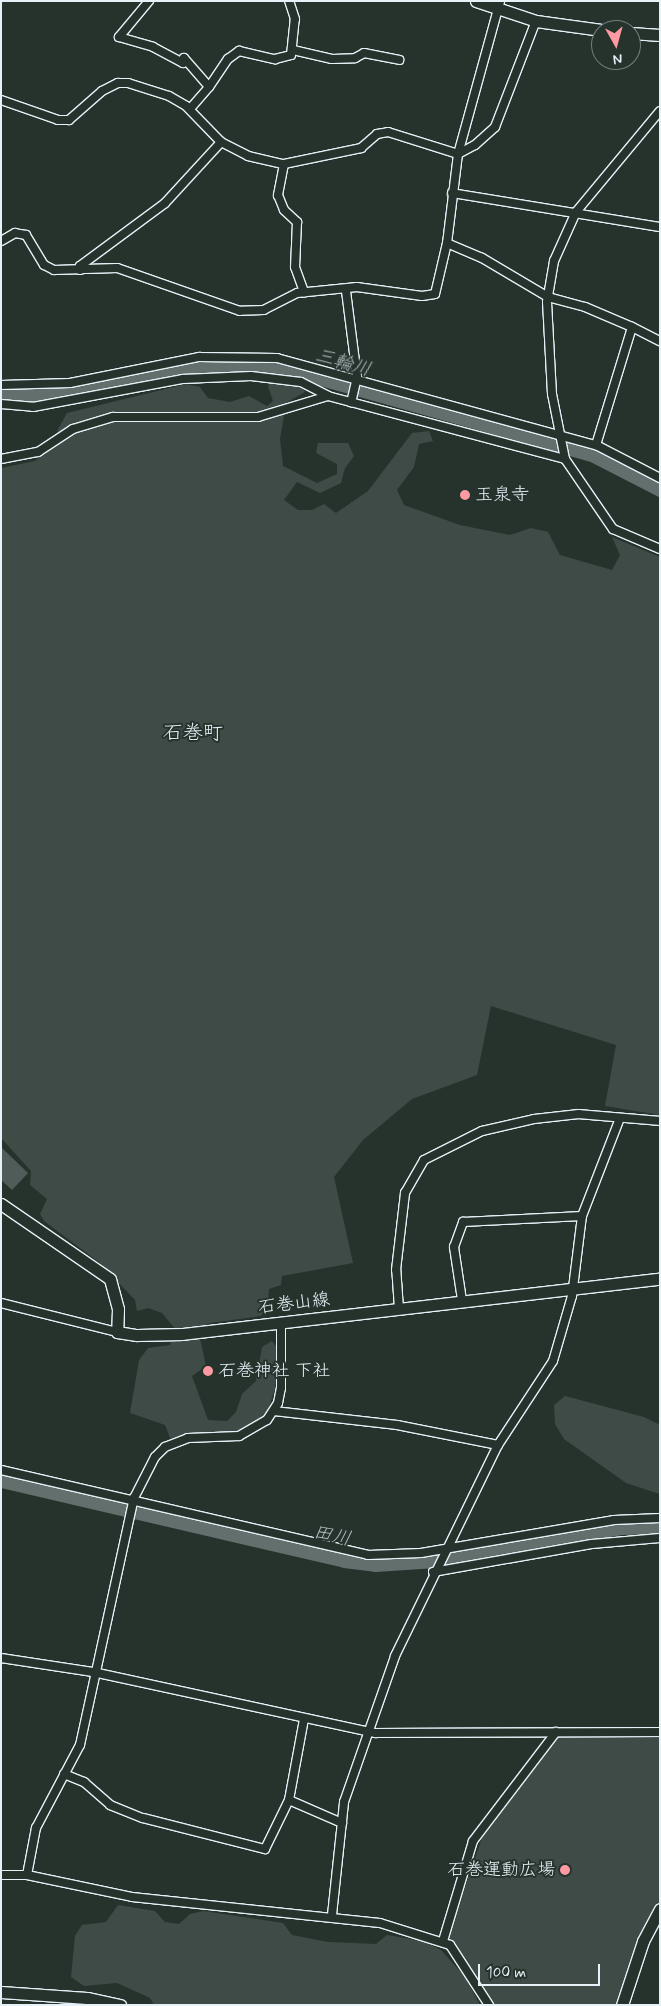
<!DOCTYPE html>
<html>
<head>
<meta charset="utf-8">
<style>
	body { margin:0 }
	#map { position:relative; width:661px; height:2006px; overflow:hidden; background:#26332d; font-family:Mynerve,"Klee One",sans-serif }
	div>[style] { position:absolute }
	.green>* { inset:0; background:#3e4b47 }
	.river>* { height:15px; margin:-7.5px; padding:0 7.5px; transform-origin:7.5px; border-radius:7.5px; background:#636f6d }
	.building>* { inset:0; background:#505c59 }
	.roads { filter:drop-shadow(1px 0 #e8f1f8) drop-shadow(-1px 0 #e8f1f8) drop-shadow(0 1px #e8f1f8) drop-shadow(0 -1px #e8f1f8) }
	.street>* { height:8px; margin:-4px; padding:0 4px; transform-origin:4px; border-radius:4px; background:#26332d }
	.secondary>* { height:11px; margin:-5.5px; padding:0 5.5px; transform-origin:5.5px; border-radius:5.5px; background:#26332d }
	.dots>* { width:14px; height:14px; translate:-50% -50%; box-sizing:border-box; border:2px solid #26332d; border-radius:50% }
	span { translate:-50% -50%; white-space:nowrap; text-align:center; line-height:1.15; -webkit-text-stroke:4px #26332d; paint-order:stroke }
	.poi-label { font-size:18px; color:#e8f1f8 }
	.left { translate:0 -50%; text-align:left }
	.right { translate:-100% -50%; text-align:right }
	.street-label { font-size:18px; color:#e8f1f8 }
	.water-label { font-size:19px; color:#b3bdc0; font-style:italic }
	.quarter-label { font-size:20px; color:#e8f1f8 }
	.frame { position:absolute; inset:0; border:2px solid #e8f1f8; pointer-events:none }
	.north { position:absolute; left:591px; top:20px; width:50px; height:50px; box-sizing:border-box; background:#26332d; border:1px solid #747f7e; border-radius:50%; rotate:173deg; font-size:14px; font-weight:700; line-height:20px; text-align:center; color:#e8f1f8 }
	.north::after { content:''; display:block; margin:auto; width:18px; height:22px; background:#ff9aa2; clip-path:polygon(50% 0,100% 100%,50% 72%,0 100%) }
	.scale { position:absolute; left:478px; top:1964px; width:122px; height:22px; box-sizing:border-box; border:2px solid #e8f1f8; border-top:0; padding-left:6px; font-size:15px; line-height:18px; white-space:nowrap; color:#e8f1f8; -webkit-text-stroke:4px #26332d; paint-order:stroke }
</style>
</head>
<body>
<div id="map">
	<div class="green">
		<i style="clip-path:polygon(272px 380px,302px 387px,305px 392px,286px 403px,280px 439px,283px 466px,317px 483px,337px 474px,337px 464px,316px 453px,318px 443px,348px 443px,354px 456px,345px 468px,341px 483px,320px 493px,297px 482px,284px 500px,298px 510px,312px 510px,324px 504px,336px 513px,368px 491px,412px 433px,429px 431px,433px 441px,419px 444px,414px 467px,397px 490px,404px 505px,460px 525px,510px 535px,531px 528px,548px 532px,560px 555px,612px 570px,620px 555px,612px 537px,660px 557px,660px 1115px,605px 1106px,616px 1045px,491px 1006px,477px 1075px,412px 1099px,363px 1140px,334px 1177px,353px 1263px,282px 1276px,281px 1285px,269px 1289px,268px 1305px,261px 1316px,210px 1323px,198px 1329px,206px 1366px,192px 1376px,208px 1420px,227px 1421px,236px 1412px,242px 1394px,256px 1381px,262px 1347px,272px 1341px,278px 1349px,275px 1389px,268px 1410px,255px 1424px,226px 1435px,170px 1438px,165px 1425px,130px 1413px,139px 1360px,148px 1348px,170px 1345px,176px 1330px,162px 1313px,148px 1308px,137px 1311px,135px 1300px,100px 1263px,44px 1221px,40px 1214px,47px 1199px,30px 1185px,31px 1171px,1px 1138px,1px 468px,35px 461px,55px 446px,58px 429px,67px 413px,186px 384px,200px 387px,208px 398px,230px 402px,249px 396px,267px 406px,273px 401px,268px 386px)"></i>
		<i style="clip-path:polygon(565px 1396px,644px 1417px,660px 1425px,660px 1494px,626px 1483px,564px 1439px,555px 1424px,554px 1405px)"></i>
		<i style="clip-path:polygon(660px 1736px,660px 1902px,618px 2005px,494px 2005px,448px 1936px,482px 1838px,559px 1737px)"></i>
		<i style="clip-path:polygon(118px 1905px,155px 1911px,165px 1922px,179px 1924px,190px 1914px,204px 1911px,283px 1923px,292px 1935px,328px 1942px,376px 1944px,387px 1935px,423px 1941px,441px 1950px,465px 1977px,480px 2005px,154px 2005px,150px 1998px,117px 1983px,84px 1986px,71px 1977px,75px 1936px,82px 1925px,106px 1922px)"></i>
	</div>
	<div class="river">
		<i style="left:1px;top:393px;width:61px"></i>
		<i style="left:62px;top:393px;width:149px;rotate:-10.4deg"></i>
		<i style="left:209px;top:366px;width:80px;rotate:2.1deg"></i>
		<i style="left:289px;top:369px;width:317px;rotate:15.7deg"></i>
		<i style="left:594px;top:455px;width:74px;rotate:27.3deg"></i>
		<i style="left:1px;top:1480px;width:352px;rotate:13.1deg"></i>
		<i style="left:344px;top:1560px;width:31px;rotate:7deg"></i>
		<i style="left:375px;top:1564px;width:76px;rotate:-3.8deg"></i>
		<i style="left:451px;top:1559px;width:173px;rotate:-10.7deg"></i>
		<i style="left:621px;top:1527px;width:39px;rotate:-1deg"></i>
	</div>
	<div class="building">
		<i style="clip-path:polygon(1px 1147px,28px 1173px,12px 1190px,1px 1180px)"></i>
	</div>
	<div class="roads">
		<div class="street">
			<i style="left:149px;top:1px;width:47px;rotate:129.8deg"></i>
			<i style="left:119px;top:37px;width:35px;rotate:16deg"></i>
			<i style="left:153px;top:47px;width:34px;rotate:28deg"></i>
			<i style="left:183px;top:63px;width:5px;rotate:-79deg"></i>
			<i style="left:184px;top:58px;width:38px;rotate:49deg"></i>
			<i style="left:209px;top:87px;width:29px;rotate:131deg"></i>
			<i style="left:293px;top:50px;width:40px;rotate:13deg"></i>
			<i style="left:332px;top:59px;width:23px;rotate:-2deg"></i>
			<i style="left:355px;top:58px;width:10px;rotate:-29deg"></i>
			<i style="left:364px;top:53px;width:36px;rotate:11deg"></i>
			<i style="left:209px;top:87px;width:34px;rotate:-56deg"></i>
			<i style="left:228px;top:59px;width:14px;rotate:-36deg"></i>
			<i style="left:239px;top:51px;width:37px;rotate:13deg"></i>
			<i style="left:275px;top:59px;width:16px;rotate:-14deg"></i>
			<i style="left:291px;top:55px;width:36px;rotate:-84deg"></i>
			<i style="left:295px;top:19px;width:19px;rotate:-108deg"></i>
			<i style="left:1px;top:100px;width:60px;rotate:19.3deg"></i>
			<i style="left:58px;top:120px;width:11px"></i>
			<i style="left:69px;top:120px;width:44px;rotate:-41.3deg"></i>
			<i style="left:102px;top:91px;width:18px;rotate:-27deg"></i>
			<i style="left:118px;top:83px;width:10px"></i>
			<i style="left:128px;top:83px;width:43px;rotate:17.6deg"></i>
			<i style="left:169px;top:96px;width:20px;rotate:30deg"></i>
			<i style="left:186px;top:106px;width:50px;rotate:45.8deg"></i>
			<i style="left:221px;top:142px;width:30px;rotate:27deg"></i>
			<i style="left:248px;top:156px;width:37px;rotate:13deg"></i>
			<i style="left:284px;top:164px;width:79px;rotate:-11.7deg"></i>
			<i style="left:361px;top:148px;width:21px;rotate:-41deg"></i>
			<i style="left:377px;top:134px;width:11px;rotate:-10deg"></i>
			<i style="left:388px;top:132px;width:73px;rotate:17.4deg"></i>
			<i style="left:458px;top:154px;width:90px;rotate:97deg"></i>
			<i style="left:447px;top:243px;width:52px;rotate:103.2deg"></i>
			<i style="left:435px;top:294px;width:13px;rotate:171deg"></i>
			<i style="left:422px;top:296px;width:66px;rotate:-172.1deg"></i>
			<i style="left:357px;top:287px;width:60px;rotate:174.3deg"></i>
			<i style="left:297px;top:293px;width:37px;rotate:153deg"></i>
			<i style="left:264px;top:310px;width:24px;rotate:178deg"></i>
			<i style="left:240px;top:311px;width:130px;rotate:-160.7deg"></i>
			<i style="left:117px;top:268px;width:63px;rotate:178.2deg"></i>
			<i style="left:54px;top:270px;width:11px;rotate:-153deg"></i>
			<i style="left:44px;top:265px;width:35px;rotate:-121deg"></i>
			<i style="left:26px;top:235px;width:11px;rotate:-170deg"></i>
			<i style="left:15px;top:233px;width:16px;rotate:150deg"></i>
			<i style="left:458px;top:154px;width:19px;rotate:-28deg"></i>
			<i style="left:475px;top:145px;width:27px;rotate:-42deg"></i>
			<i style="left:495px;top:127px;width:114px;rotate:-68.9deg"></i>
			<i style="left:458px;top:154px;width:159px;rotate:-74.6deg"></i>
			<i style="left:284px;top:164px;width:32px;rotate:101deg"></i>
			<i style="left:278px;top:195px;width:16px;rotate:68deg"></i>
			<i style="left:284px;top:210px;width:18px;rotate:43deg"></i>
			<i style="left:297px;top:222px;width:45px;rotate:92.5deg"></i>
			<i style="left:295px;top:267px;width:27px;rotate:70deg"></i>
			<i style="left:452px;top:193px;width:211px;rotate:9.3deg"></i>
			<i style="left:80px;top:270px;width:4px;rotate:-90deg"></i>
			<i style="left:80px;top:266px;width:106px;rotate:-36.5deg"></i>
			<i style="left:165px;top:203px;width:83px;rotate:-47.4deg"></i>
			<i style="left:346px;top:291px;width:87px;rotate:82.7deg"></i>
			<i style="left:357px;top:377px;width:26px;rotate:103deg"></i>
			<i style="left:632px;top:327px;width:31px;rotate:27deg"></i>
			<i style="left:1px;top:385px;width:69px;rotate:-1.7deg"></i>
			<i style="left:70px;top:383px;width:132px;rotate:-11.4deg"></i>
			<i style="left:199px;top:357px;width:78px;rotate:0.7deg"></i>
			<i style="left:277px;top:358px;width:331px;rotate:15.3deg"></i>
			<i style="left:596px;top:445px;width:123px;rotate:-73deg"></i>
			<i style="left:632px;top:327px;width:51px;rotate:-156.9deg"></i>
			<i style="left:585px;top:307px;width:38px;rotate:-165deg"></i>
			<i style="left:548px;top:297px;width:77px;rotate:-149.4deg"></i>
			<i style="left:482px;top:258px;width:38px;rotate:-157deg"></i>
			<i style="left:1px;top:404px;width:32px;rotate:5deg"></i>
			<i style="left:33px;top:407px;width:153px;rotate:-10.6deg"></i>
			<i style="left:183px;top:379px;width:68px;rotate:-2.5deg"></i>
			<i style="left:251px;top:376px;width:50px;rotate:6.8deg"></i>
			<i style="left:301px;top:382px;width:30px;rotate:27deg"></i>
			<i style="left:596px;top:445px;width:72px;rotate:27.3deg"></i>
			<i style="left:1px;top:459px;width:38px;rotate:-11deg"></i>
			<i style="left:38px;top:452px;width:42px;rotate:-33.3deg"></i>
			<i style="left:73px;top:429px;width:42px;rotate:-16.7deg"></i>
			<i style="left:113px;top:417px;width:145px"></i>
			<i style="left:258px;top:417px;width:73px;rotate:-16.7deg"></i>
			<i style="left:328px;top:396px;width:245px;rotate:14.9deg"></i>
			<i style="left:565px;top:459px;width:85px;rotate:55.6deg"></i>
			<i style="left:613px;top:529px;width:51px;rotate:23.1deg"></i>
			<i style="left:565px;top:459px;width:66px;rotate:-101.3deg"></i>
			<i style="left:552px;top:394px;width:92px;rotate:-93.1deg"></i>
			<i style="left:547px;top:302px;width:42px;rotate:-80.3deg"></i>
			<i style="left:554px;top:261px;width:54px;rotate:-65.8deg"></i>
			<i style="left:576px;top:212px;width:131px;rotate:-50.3deg"></i>
			<i style="left:462px;top:1300px;width:54px;rotate:-98.6deg"></i>
			<i style="left:454px;top:1247px;width:27px;rotate:-70deg"></i>
			<i style="left:463px;top:1222px;width:119px;rotate:-2.9deg"></i>
			<i style="left:1px;top:1303px;width:120px;rotate:14deg"></i>
			<i style="left:399px;top:1309px;width:39px;rotate:-94deg"></i>
			<i style="left:396px;top:1270px;width:78px;rotate:-83.3deg"></i>
			<i style="left:405px;top:1193px;width:38px;rotate:-60deg"></i>
			<i style="left:424px;top:1160px;width:65px;rotate:-26.6deg"></i>
			<i style="left:482px;top:1131px;width:53px;rotate:-13deg"></i>
			<i style="left:534px;top:1119px;width:45px;rotate:-6.3deg"></i>
			<i style="left:579px;top:1114px;width:81px;rotate:4.9deg"></i>
			<i style="left:274px;top:1411px;width:124px;rotate:6.5deg"></i>
			<i style="left:397px;top:1425px;width:103px;rotate:11.2deg"></i>
			<i style="left:1px;top:1470px;width:377px;rotate:13deg"></i>
			<i style="left:368px;top:1555px;width:53px;rotate:-2.2deg"></i>
			<i style="left:421px;top:1553px;width:196px;rotate:-9.7deg"></i>
			<i style="left:614px;top:1520px;width:46px;rotate:-2.5deg"></i>
			<i style="left:433px;top:1572px;width:161px;rotate:-10deg"></i>
			<i style="left:592px;top:1544px;width:68px;rotate:-5deg"></i>
			<i style="left:1px;top:1658px;width:93px;rotate:8.7deg"></i>
			<i style="left:93px;top:1672px;width:289px;rotate:12.2deg"></i>
			<i style="left:376px;top:1733px;width:284px;rotate:-0.2deg"></i>
			<i style="left:64px;top:1774px;width:22px;rotate:22deg"></i>
			<i style="left:84px;top:1782px;width:35px;rotate:41deg"></i>
			<i style="left:110px;top:1805px;width:35px;rotate:22deg"></i>
			<i style="left:143px;top:1818px;width:126px;rotate:14.3deg"></i>
			<i style="left:265px;top:1849px;width:55px;rotate:-63.9deg"></i>
			<i style="left:289px;top:1800px;width:82px;rotate:-79.5deg"></i>
			<i style="left:289px;top:1800px;width:58px;rotate:23.5deg"></i>
			<i style="left:1px;top:1875px;width:26px"></i>
			<i style="left:27px;top:1875px;width:107px;rotate:11.8deg"></i>
			<i style="left:132px;top:1897px;width:249px;rotate:6deg"></i>
			<i style="left:380px;top:1923px;width:73px;rotate:17.4deg"></i>
			<i style="left:450px;top:1945px;width:72px;rotate:57deg"></i>
			<i style="left:27px;top:1875px;width:48px;rotate:-79.2deg"></i>
			<i style="left:36px;top:1828px;width:94px;rotate:-62.1deg"></i>
			<i style="left:80px;top:1745px;width:253px;rotate:-77.7deg"></i>
			<i style="left:134px;top:1498px;width:46px;rotate:-62.9deg"></i>
			<i style="left:155px;top:1457px;width:14px;rotate:-45deg"></i>
			<i style="left:165px;top:1447px;width:25px;rotate:-21deg"></i>
			<i style="left:188px;top:1438px;width:51px;rotate:-2.2deg"></i>
			<i style="left:239px;top:1436px;width:32px;rotate:-30deg"></i>
			<i style="left:267px;top:1420px;width:20px;rotate:-57deg"></i>
			<i style="left:278px;top:1403px;width:15px;rotate:-79deg"></i>
			<i style="left:281px;top:1388px;width:64px;rotate:-90deg"></i>
			<i style="left:332px;top:1915px;width:114px;rotate:-83.9deg"></i>
			<i style="left:344px;top:1802px;width:155px;rotate:-70.7deg"></i>
			<i style="left:395px;top:1656px;width:235px;rotate:-64deg"></i>
			<i style="left:498px;top:1445px;width:100px;rotate:-56.8deg"></i>
			<i style="left:553px;top:1361px;width:68px;rotate:-73.7deg"></i>
			<i style="left:572px;top:1296px;width:81px;rotate:-82.9deg"></i>
			<i style="left:582px;top:1216px;width:105px;rotate:-68.8deg"></i>
			<i style="left:443px;top:1941px;width:104px;rotate:-73.3deg"></i>
			<i style="left:473px;top:1841px;width:137px;rotate:-52.7deg"></i>
		</div>
		<div class="secondary">
			<i style="left:476px;top:1px;width:63px;rotate:18.4deg"></i>
			<i style="left:536px;top:21px;width:66px;rotate:7.9deg"></i>
			<i style="left:631px;top:33px;width:29px;rotate:4deg"></i>
			<i style="left:1px;top:1204px;width:132px;rotate:34.5deg"></i>
			<i style="left:110px;top:1279px;width:31px;rotate:75deg"></i>
			<i style="left:118px;top:1309px;width:23px;rotate:92deg"></i>
			<i style="left:117px;top:1332px;width:20px;rotate:9deg"></i>
			<i style="left:137px;top:1335px;width:45px;rotate:-1.3deg"></i>
			<i style="left:182px;top:1334px;width:481px;rotate:-6.6deg"></i>
			<i style="left:1px;top:1992px;width:86px;rotate:4deg"></i>
			<i style="left:87px;top:1998px;width:34px;rotate:12deg"></i>
			<i style="left:622px;top:2005px;width:67px;rotate:-71.8deg"></i>
			<i style="left:643px;top:1941px;width:36px;rotate:-62deg"></i>
		</div>
	</div>
	<div class="dots">
		<i style="left:465px;top:495px;background:#ff9aa2"></i>
		<i style="left:208px;top:1371px;background:#ff9aa2"></i>
		<i style="left:565px;top:1870px;background:#ff9aa2"></i>
	</div>
	<div class="poi-label">
		<span class="left" style="left:475px;top:495px">玉泉寺</span>
		<span class="left" style="left:218px;top:1371px">石巻神社 下社</span>
		<span class="right" style="left:555px;top:1870px">石巻運動広場</span>
	</div>
	<div class="street-label">
		<span style="left:294px;top:1304px;rotate:-7deg">石巻山線</span>
	</div>
	<div class="water-label">
		<span style="left:343px;top:363px;rotate:16deg">三輪川</span>
		<span style="left:332px;top:1536px;rotate:12deg">田川</span>
	</div>
	<div class="quarter-label">
		<span style="left:193px;top:733px">石巻町</span>
	</div>
	<div class="frame"></div>
	<div class="north">N</div>
	<div class="scale">100 m</div>
</div>
</body>
</html>
